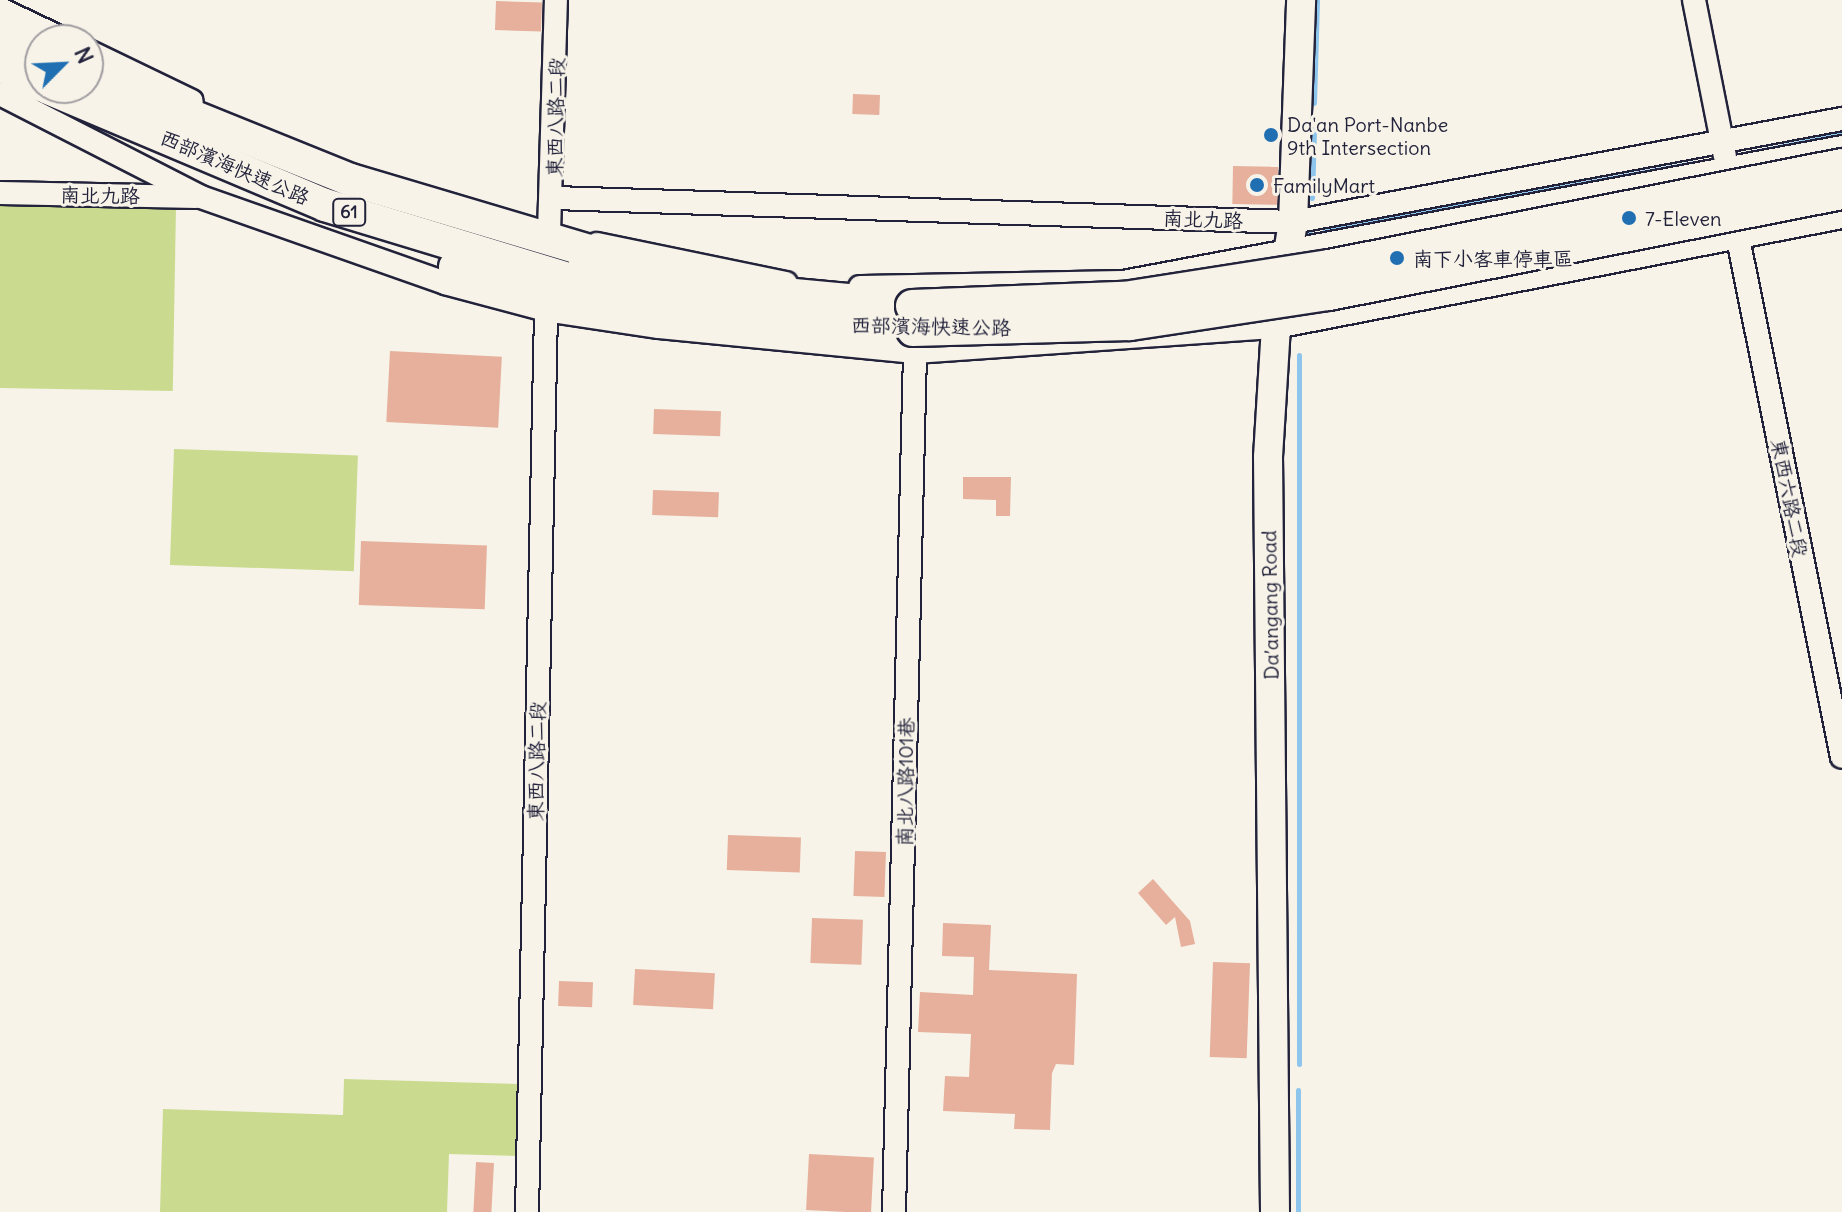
<!DOCTYPE html>
<html>
<head>
<meta charset="utf-8">
<style>
	body { margin:0 }
	#map { position:relative; width:1842px; height:1212px; overflow:hidden; background:#f7f3e8; font-family:Delius,"LXGW WenKai TC",sans-serif }
	div>[style] { position:absolute }
	.green>* { inset:0; background:#cadb8f; transform-origin:0 0 }
	.stream>* { height:5px; margin:-2.5px; padding:0 2.5px; transform-origin:2.5px; border-radius:2.5px; background:#8dc5ec }
	.building>* { inset:0; background:#e6b09c; transform-origin:0 0 }
	.roads { filter:drop-shadow(2px 0 #22223b) drop-shadow(-2px 0 #22223b) drop-shadow(0 2px #22223b) drop-shadow(0 -2px #22223b) }
	.minor>* { height:22px; margin:-11px; padding:0 11px; transform-origin:11px; border-radius:11px; background:#f7f3e8 }
	.major>* { height:28px; margin:-14px; padding:0 14px; transform-origin:14px; border-radius:14px; background:#f7f3e8 }
	.highway>* { height:32px; margin:-16px; padding:0 16px; transform-origin:16px; border-radius:16px; background:#f7f3e8 }
	.bridges { filter:drop-shadow(2px 0 #22223b) drop-shadow(-2px 0 #22223b) drop-shadow(0 2px #22223b) drop-shadow(0 -2px #22223b) }
	.highway-bridge>* { height:32px; margin:-16px; padding:0 16px; transform-origin:16px; border-radius:16px; background:#f7f3e8 }
	.dots>* { width:22px; height:22px; translate:-50% -50%; box-sizing:border-box; border:4px solid #f7f3e8; border-radius:50% }
	span { translate:-50% -50%; white-space:nowrap; text-align:center; line-height:1.15; -webkit-text-stroke:6px #f7f3e8; paint-order:stroke }
	.shield-label span { padding:2px 6px; background:#f7f3e8; border:2px solid; border-radius:6px; -webkit-text-stroke-width:0 }
	.shield-label { font-size:18px; color:#22223b; font-weight:700 }
	.street-label { font-size:20px; color:#22223b }
	.poi-label { font-size:20px; color:#22223b }
	.left { translate:0 -50%; text-align:left }
	.north { position:absolute; left:24px; top:24px; width:80px; height:80px; box-sizing:border-box; background:#f7f3e8; border:2px solid #a29fa3; border-radius:50%; rotate:66deg; font-size:22px; font-weight:700; line-height:32px; text-align:center; color:#22223b }
	.north::after { content:''; display:block; margin:auto; width:28px; height:36px; background:#1f6fb2; clip-path:polygon(50% 0,100% 100%,50% 72%,0 100%) }
</style>
</head>
<body>
<div id="map">
	<div class="green">
		<i style="left:0;top:205px;width:176px;height:183px;rotate:1deg"></i>
		<i style="left:174px;top:449px;width:184px;height:116px;rotate:2deg"></i>
		<i style="clip-path:polygon(344px 1079px,520px 1084px,518px 1156px,449px 1154px,447px 1212px,160px 1212px,163px 1109px,343px 1115px)"></i>
	</div>
	<div class="stream">
		<i style="left:1314px;top:103px;width:103px;rotate:-88.3deg"></i>
		<i style="left:1739px;top:155px;width:105px;rotate:-11.5deg"></i>
		<i style="left:1312px;top:198px;width:69px;rotate:-88.3deg"></i>
		<i style="left:1325px;top:230px;width:376px;rotate:-10.3deg"></i>
		<i style="left:1309px;top:233px;width:1px"></i>
		<i style="left:1299px;top:1064px;width:709px;rotate:-90deg"></i>
		<i style="left:1298px;top:1212px;width:122px;rotate:-90deg"></i>
	</div>
	<div class="building">
		<i style="left:496px;top:1px;width:46px;height:29px;rotate:2deg"></i>
		<i style="left:853px;top:94px;width:27px;height:20px;rotate:2deg"></i>
		<i style="left:1233px;top:166px;width:45px;height:38px;rotate:1deg"></i>
		<i style="left:390px;top:351px;width:112px;height:71px;rotate:3deg"></i>
		<i style="left:654px;top:409px;width:67px;height:25px;rotate:2deg"></i>
		<i style="clip-path:polygon(963px 477px,1011px 477px,1010px 516px,996px 516px,996px 500px,963px 499px)"></i>
		<i style="left:653px;top:490px;width:66px;height:25px;rotate:2deg"></i>
		<i style="left:361px;top:541px;width:126px;height:64px;rotate:2deg"></i>
		<i style="left:728px;top:835px;width:73px;height:35px;rotate:2deg"></i>
		<i style="left:855px;top:851px;width:31px;height:45px;rotate:2deg"></i>
		<i style="clip-path:polygon(1153px 879px,1190px 921px,1195px 944px,1181px 947px,1175px 917px,1166px 925px,1138px 893px)"></i>
		<i style="left:812px;top:918px;width:51px;height:45px;rotate:2deg"></i>
		<i style="clip-path:polygon(943px 923px,991px 925px,989px 970px,1077px 974px,1074px 1065px,1056px 1064px,1052px 1073px,1050px 1130px,1014px 1129px,1015px 1114px,943px 1111px,945px 1076px,969px 1077px,971px 1034px,918px 1032px,920px 992px,973px 995px,974px 957px,942px 956px)"></i>
		<i style="left:1213px;top:962px;width:37px;height:95px;rotate:2deg"></i>
		<i style="left:635px;top:969px;width:80px;height:36px;rotate:3deg"></i>
		<i style="left:559px;top:981px;width:34px;height:25px;rotate:2deg"></i>
		<i style="left:809px;top:1154px;width:65px;height:56px;rotate:3deg"></i>
		<i style="left:476px;top:1162px;width:18px;height:50px;rotate:3deg"></i>
	</div>
	<div class="roads">
		<div class="minor">
			<i style="left:1694px;top:0;width:159px;rotate:78.8deg"></i>
			<i style="left:0;top:9px;width:72px;rotate:25.5deg"></i>
			<i style="left:88px;top:51px;width:115px;rotate:25.7deg"></i>
			<i style="left:0;top:94px;width:226px;rotate:27.1deg"></i>
			<i style="left:201px;top:197px;width:259px;rotate:19.4deg"></i>
			<i style="left:445px;top:283px;width:105px;rotate:15deg"></i>
			<i style="left:546px;top:310px;width:114px;rotate:8.6deg"></i>
			<i style="left:659px;top:327px;width:257px;rotate:5.6deg"></i>
			<i style="left:915px;top:352px;width:362px;rotate:-4deg"></i>
			<i style="left:1276px;top:327px;width:577px;rotate:-11deg"></i>
			<i style="left:0;top:193px;width:196px;rotate:1.2deg"></i>
			<i style="left:554px;top:198px;width:739px;rotate:1.86deg"></i>
			<i style="left:1293px;top:222px;width:559px;rotate:-10.63deg"></i>
			<i style="left:549px;top:233px;width:233px;rotate:-88.3deg"></i>
			<i style="left:1738px;top:238px;width:529px;rotate:78.67deg"></i>
			<i style="left:597px;top:244px;width:193px;rotate:11.7deg"></i>
			<i style="left:860px;top:287px;width:263px;rotate:-1.1deg"></i>
			<i style="left:1123px;top:282px;width:732px;rotate:-10.63deg"></i>
			<i style="left:527px;top:1212px;width:902px;rotate:-88.79deg"></i>
			<i style="left:894px;top:1212px;width:860px;rotate:-88.6deg"></i>
		</div>
		<div class="major">
			<i style="left:1275px;top:1212px;width:755px;rotate:-90.53deg"></i>
			<i style="left:1268px;top:457px;width:130px;rotate:-86.5deg"></i>
			<i style="left:1276px;top:327px;width:106px;rotate:-80.8deg"></i>
			<i style="left:1293px;top:222px;width:222px;rotate:-87.9deg"></i>
		</div>
		<div class="highway">
			<i style="left:0;top:36px;width:44px;rotate:25.4deg"></i>
			<i style="left:0;top:65px;width:45px;rotate:26.6deg"></i>
			<i style="left:88px;top:78px;width:93px;rotate:25.5deg"></i>
			<i style="left:48px;top:88px;width:301px;rotate:22.9deg"></i>
			<i style="left:325px;top:205px;width:351px;rotate:16.9deg"></i>
			<i style="left:661px;top:307px;width:253px;rotate:5.2deg"></i>
			<i style="left:155px;top:101px;width:211px;rotate:22deg"></i>
			<i style="left:351px;top:180px;width:270px;rotate:16.6deg"></i>
			<i style="left:585px;top:262px;width:84px;rotate:14.5deg"></i>
			<i style="left:666px;top:283px;width:247px;rotate:5.3deg"></i>
			<i style="left:455px;top:267px;width:181px;rotate:15.3deg"></i>
		</div>
	</div>
	<div class="bridges">
		<div class="highway-bridge">
			<i style="left:912px;top:306px;width:212px;rotate:-2.2deg"></i>
			<i style="left:1124px;top:298px;width:207px;rotate:-8.9deg"></i>
			<i style="left:1329px;top:266px;width:523px;rotate:-11.14deg"></i>
			<i style="left:913px;top:330px;width:217px;rotate:-1.6deg"></i>
			<i style="left:1130px;top:324px;width:201px;rotate:-8.6deg"></i>
			<i style="left:1329px;top:294px;width:523px;rotate:-11.14deg"></i>
		</div>
	</div>
	<div class="dots">
		<i style="left:1271px;top:135px;background:#1f6fb2"></i>
		<i style="left:1257px;top:185px;background:#1f6fb2"></i>
		<i style="left:1629px;top:218px;background:#1f6fb2"></i>
		<i style="left:1397px;top:258px;background:#1f6fb2"></i>
	</div>
	<div class="shield-label">
		<span style="left:349px;top:212px">61</span>
	</div>
	<div class="street-label">
		<span style="left:555px;top:117px;rotate:-89deg">東西八路二段</span>
		<span style="left:235px;top:167px;rotate:23deg">西部濱海快速公路</span>
		<span style="left:100px;top:195px;rotate:1deg">南北九路</span>
		<span style="left:1203px;top:219px;rotate:2deg">南北九路</span>
		<span style="left:931px;top:326px;rotate:1deg">西部濱海快速公路</span>
		<span style="left:1790px;top:498px;rotate:79deg">東西六路二段</span>
		<span style="left:1270px;top:605px;rotate:-91deg">Da’angang Road</span>
		<span style="left:536px;top:761px;rotate:-89deg">東西八路二段</span>
		<span style="left:905px;top:782px;rotate:-89deg">南北八路101巷</span>
	</div>
	<div class="poi-label">
		<span class="left" style="left:1287px;top:136px">Da'an Port-Nanbe<br>9th Intersection</span>
		<span class="left" style="left:1273px;top:185px">FamilyMart</span>
		<span class="left" style="left:1645px;top:218px">7-Eleven</span>
		<span class="left" style="left:1413px;top:258px">南下小客車停車區</span>
	</div>
	<div class="north">N</div>
</div>
</body>
</html>
